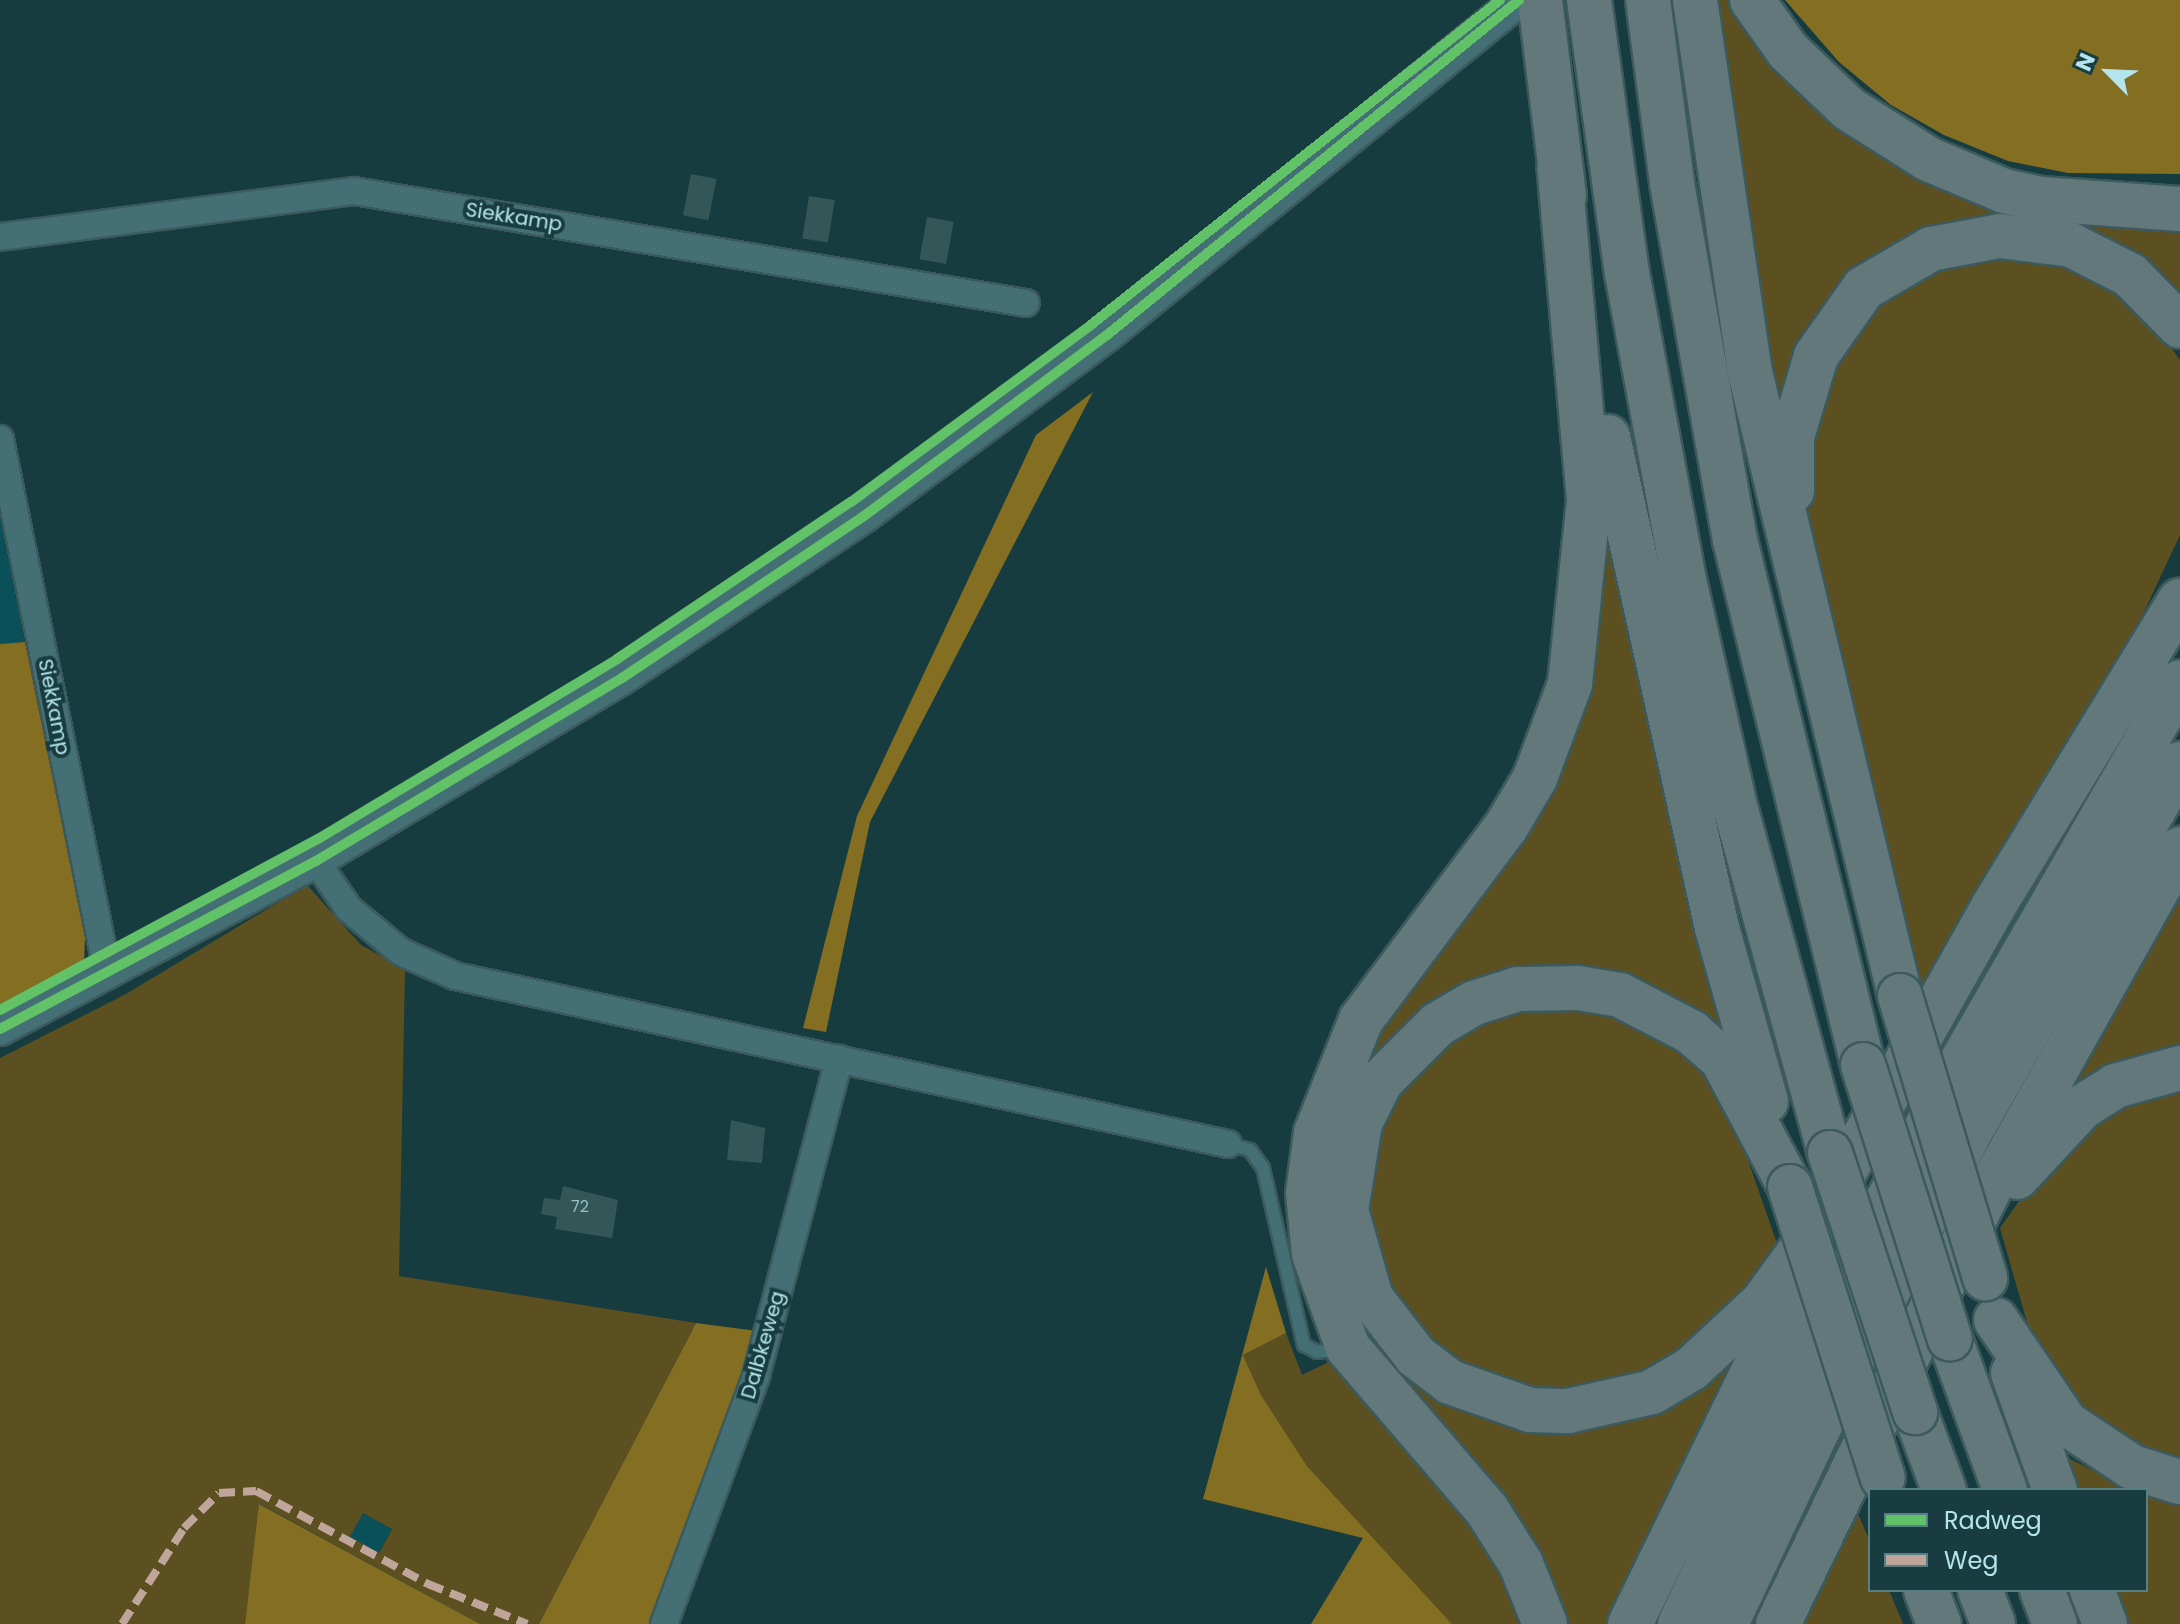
<!DOCTYPE html>
<html>
<head>
<meta charset="utf-8">
<style>
	body { margin:0 }
	#map { position:relative; width:2180px; height:1624px; overflow:hidden; background:#173c40; font-family:Poppins,sans-serif }
	div>[style] { position:absolute }
	.built>* { inset:0; background:#0a5058; transform-origin:0 0 }
	.green>* { inset:0; background:#5c4f20 }
	.forest>* { inset:0; background:#846e22 }
	.building>* { inset:0; background:#345657; transform-origin:0 0 }
	.roads { filter:drop-shadow(2px 0 #3c5a5d) drop-shadow(-2px 0 #3c5a5d) drop-shadow(0 2px #3c5a5d) drop-shadow(0 -2px #3c5a5d) }
	.service>* { height:12px; margin:-6px; padding:0 6px; transform-origin:6px; border-radius:6px; background:#436f75 }
	.minor>* { height:26px; margin:-13px; padding:0 13px; transform-origin:13px; border-radius:13px; background:#436f75 }
	.tertiary>* { height:32px; margin:-16px; padding:0 16px; transform-origin:16px; border-radius:16px; background:#436f75 }
	.motorway>* { height:44px; margin:-22px; padding:0 22px; transform-origin:22px; border-radius:22px; background:#62787a }
	.bridges { filter:drop-shadow(2px 0 #3c5a5d) drop-shadow(-2px 0 #3c5a5d) drop-shadow(0 2px #3c5a5d) drop-shadow(0 -2px #3c5a5d) }
	.motorway-bridge>* { height:44px; margin:-22px; padding:0 22px; transform-origin:22px; border-radius:22px; background:#62787a }
	.quiet>* { height:8px; margin-top:-4px; transform-origin:0; background:repeating-linear-gradient(90deg,#c0a59a 0 16px,transparent 0 24px) }
	.cycleway>* { height:10px; margin:-5px; padding:0 5px; transform-origin:5px; border-radius:5px; background:#61c268 }
	span { translate:-50% -50%; white-space:nowrap; text-align:center; line-height:1.15; -webkit-text-stroke:8px #193c40; paint-order:stroke }
	.number-label { font-size:16px; color:#94c1c7 }
	.number-label span { -webkit-text-stroke-width:0 }
	.street-label { font-size:20px; color:#b4e5ec }
	.legend { position:absolute; left:1868px; top:1488px; width:280px; height:104px; box-sizing:border-box; background:#193c40; border:2px solid #578085; margin:0; padding:10px 14px; list-style:none; font-size:24px; color:#b4e5ec }
	.legend li { display:flex; align-items:center; gap:16px; height:40px }
	.legend b { width:40px; border:2px solid #578085 }
	.north { position:absolute; left:2068px; top:32px; width:80px; height:80px; -webkit-text-stroke:6px #193c40; paint-order:stroke; rotate:294deg; font-size:22px; font-weight:700; line-height:32px; text-align:center; color:#b4e5ec }
	.north::after { content:''; display:block; margin:auto; width:28px; height:36px; background:#b4e5ec; clip-path:polygon(50% 0,100% 100%,50% 72%,0 100%) }
</style>
</head>
<body>
<div id="map">
	<div class="built">
		<i style="clip-path:polygon(0 515px,25px 642px,0 644px)"></i>
		<i style="left:363px;top:1513px;width:33px;height:28px;rotate:29deg"></i>
	</div>
	<div class="green">
		<i style="clip-path:polygon(1713px 0,1731px 0,1859px 136px,2180px 223px,2180px 298px,2166px 280px,2098px 239px,2023px 219px,1944px 223px,1884px 252px,1780px 418px)"></i>
		<i style="clip-path:polygon(1973px 248px,2096px 271px,2145px 311px,2180px 360px,2180px 535px,2142px 616px,1922px 986px,1830px 642px,1806px 506px,1821px 385px,1879px 297px)"></i>
		<i style="clip-path:polygon(1609px 542px,1727px 1044px,1518px 974px,1339px 1120px,1369px 1048px,1593px 658px)"></i>
		<i style="clip-path:polygon(evenodd,307px 885px,361px 945px,405px 969px,399px 1276px,696px 1323px,539px 1624px,480px 1624px,260px 1504px,245px 1624px,0 1624px,0 1058px,126px 994px,307px 885px,363px 1513px,392px 1529px,379px 1553px,350px 1537px,363px 1513px)"></i>
		<i style="clip-path:polygon(2180px 889px,2180px 1053px,2061px 1094px)"></i>
		<i style="clip-path:polygon(1515px 999px,1609px 1009px,1685px 1054px,1728px 1103px,1780px 1252px,1724px 1323px,1624px 1384px,1568px 1395px,1520px 1388px,1459px 1366px,1422px 1339px,1388px 1292px,1362px 1186px,1394px 1092px,1425px 1050px)"></i>
		<i style="clip-path:polygon(2180px 1082px,2180px 1464px,2153px 1457px,2063px 1394px,2031px 1336px,2000px 1228px,2043px 1168px,2085px 1126px,2136px 1097px)"></i>
		<i style="clip-path:polygon(1334px 1221px,1382px 1340px,1550px 1425px,1752px 1335px,1613px 1624px,1569px 1624px,1541px 1559px,1343px 1312px)"></i>
		<i style="clip-path:polygon(1286px 1333px,1302px 1375px,1339px 1357px,1488px 1534px,1528px 1624px,1452px 1624px,1307px 1466px,1261px 1395px,1243px 1355px)"></i>
		<i style="clip-path:polygon(2068px 1458px,2119px 1483px,2144px 1490px,2080px 1490px)"></i>
		<i style="clip-path:polygon(2146px 1491px,2180px 1498px,2180px 1624px,2128px 1624px,2115px 1590px,2146px 1590px)"></i>
		<i style="clip-path:polygon(1857px 1511px,1870px 1542px,1870px 1590px,1889px 1590px,1903px 1624px,1805px 1624px)"></i>
	</div>
	<div class="forest">
		<i style="clip-path:polygon(1785px 0,2180px 0,2180px 174px,2068px 173px,2008px 161px,1944px 135px,1891px 105px,1839px 62px)"></i>
		<i style="clip-path:polygon(1093px 392px,870px 822px,826px 1032px,803px 1028px,857px 816px,1036px 435px)"></i>
		<i style="clip-path:polygon(25px 642px,85px 938px,84px 962px,0 1005px,0 644px)"></i>
		<i style="clip-path:polygon(1266px 1267px,1286px 1333px,1243px 1355px,1261px 1395px,1307px 1466px,1452px 1624px,1311px 1624px,1363px 1538px,1203px 1499px)"></i>
		<i style="clip-path:polygon(696px 1323px,757px 1331px,744px 1387px,659px 1624px,539px 1624px)"></i>
		<i style="clip-path:polygon(259px 1504px,480px 1624px,245px 1624px)"></i>
	</div>
	<div class="building">
		<i style="left:691px;top:174px;width:26px;height:42px;rotate:11deg"></i>
		<i style="left:809px;top:196px;width:26px;height:43px;rotate:9deg"></i>
		<i style="left:927px;top:217px;width:27px;height:43px;rotate:10deg"></i>
		<i style="clip-path:polygon(731px 1120px,765px 1128px,762px 1163px,727px 1160px)"></i>
		<i style="clip-path:polygon(563px 1186px,618px 1200px,612px 1238px,555px 1229px,557px 1217px,541px 1214px,544px 1198px,560px 1200px)"></i>
	</div>
	<div class="roads">
		<div class="service">
			<i style="left:1228px;top:1144px;width:23px;rotate:15deg"></i>
			<i style="left:1250px;top:1150px;width:22px;rotate:54deg"></i>
			<i style="left:1263px;top:1168px;width:182px;rotate:77deg"></i>
			<i style="left:1304px;top:1345px;width:15px;rotate:28deg"></i>
			<i style="left:1317px;top:1352px;width:23px;rotate:-7deg"></i>
		</div>
		<div class="minor">
			<i style="left:0;top:237px;width:357px;rotate:-7.4deg"></i>
			<i style="left:354px;top:191px;width:681px;rotate:9.46deg"></i>
			<i style="left:0;top:439px;width:547px;rotate:78.61deg"></i>
			<i style="left:316px;top:861px;width:58px;rotate:55.5deg"></i>
			<i style="left:349px;top:909px;width:67px;rotate:39.6deg"></i>
			<i style="left:401px;top:952px;width:59px;rotate:24deg"></i>
			<i style="left:455px;top:976px;width:791px;rotate:12.26deg"></i>
			<i style="left:664px;top:1624px;width:265px;rotate:-69.6deg"></i>
			<i style="left:756px;top:1376px;width:328px;rotate:-75.3deg"></i>
		</div>
		<div class="tertiary">
			<i style="left:0;top:1029px;width:358px;rotate:-28deg"></i>
			<i style="left:316px;top:861px;width:357px;rotate:-30.9deg"></i>
			<i style="left:622px;top:678px;width:291px;rotate:-33.8deg"></i>
			<i style="left:864px;top:516px;width:303px;rotate:-36.7deg"></i>
			<i style="left:1107px;top:335px;width:531px;rotate:-39.11deg"></i>
		</div>
		<div class="motorway">
			<i style="left:1540px;top:0;width:197px;rotate:83deg"></i>
			<i style="left:1589px;top:0;width:276px;rotate:82.1deg"></i>
			<i style="left:1627px;top:273px;width:303px;rotate:79.5deg"></i>
			<i style="left:1682px;top:571px;width:245px;rotate:77.3deg"></i>
			<i style="left:1736px;top:810px;width:356px;rotate:74.7deg"></i>
			<i style="left:1648px;top:0;width:185px;rotate:82.5deg"></i>
			<i style="left:1672px;top:183px;width:363px;rotate:80deg"></i>
			<i style="left:1735px;top:540px;width:540px;rotate:76.3deg"></i>
			<i style="left:1695px;top:0;width:376px;rotate:81.6deg"></i>
			<i style="left:1750px;top:372px;width:642px;rotate:76.48deg"></i>
			<i style="left:1752px;top:0;width:62px;rotate:54.8deg"></i>
			<i style="left:1788px;top:51px;width:84px;rotate:43.6deg"></i>
			<i style="left:1849px;top:109px;width:93px;rotate:32.3deg"></i>
			<i style="left:1928px;top:159px;width:82px;rotate:22.8deg"></i>
			<i style="left:2004px;top:191px;width:38px;rotate:12deg"></i>
			<i style="left:2041px;top:199px;width:139px;rotate:4.1deg"></i>
			<i style="left:1608px;top:437px;width:503px;rotate:77.48deg"></i>
			<i style="left:1717px;top:928px;width:180px;rotate:74.2deg"></i>
			<i style="left:1792px;top:491px;width:54px;rotate:-90deg"></i>
			<i style="left:1792px;top:437px;width:84px;rotate:-73.5deg"></i>
			<i style="left:1816px;top:356px;width:83px;rotate:-54.8deg"></i>
			<i style="left:1864px;top:288px;width:78px;rotate:-30.2deg"></i>
			<i style="left:1931px;top:249px;width:70px;rotate:-10.7deg"></i>
			<i style="left:2000px;top:236px;width:72px;rotate:7.2deg"></i>
			<i style="left:2071px;top:245px;width:66px;rotate:27deg"></i>
			<i style="left:2130px;top:275px;width:71px;rotate:45.6deg"></i>
			<i style="left:2017px;top:1177px;width:96px;rotate:-47.1deg"></i>
			<i style="left:2082px;top:1107px;width:39px;rotate:-32deg"></i>
			<i style="left:2115px;top:1086px;width:67px;rotate:-15.5deg"></i>
			<i style="left:1790px;top:1187px;width:145px;rotate:-118deg"></i>
			<i style="left:1722px;top:1059px;width:41px;rotate:-138.9deg"></i>
			<i style="left:1691px;top:1032px;width:80px;rotate:-152.5deg"></i>
			<i style="left:1620px;top:995px;width:43px;rotate:-170.5deg"></i>
			<i style="left:1578px;top:988px;width:60px;rotate:179deg"></i>
			<i style="left:1518px;top:989px;width:46px;rotate:162.3deg"></i>
			<i style="left:1474px;top:1003px;width:42px;rotate:149.7deg"></i>
			<i style="left:1438px;top:1024px;width:81px;rotate:135deg"></i>
			<i style="left:1381px;top:1081px;width:47px;rotate:116.6deg"></i>
			<i style="left:1360px;top:1123px;width:88px;rotate:99.1deg"></i>
			<i style="left:1346px;top:1210px;width:91px;rotate:74.1deg"></i>
			<i style="left:1371px;top:1298px;width:73px;rotate:52.2deg"></i>
			<i style="left:1416px;top:1356px;width:43px;rotate:37.4deg"></i>
			<i style="left:1450px;top:1382px;width:85px;rotate:19.3deg"></i>
			<i style="left:1530px;top:1410px;width:38px;rotate:2deg"></i>
			<i style="left:1568px;top:1411px;width:86px;rotate:-12.7deg"></i>
			<i style="left:1652px;top:1392px;width:45px;rotate:-30.5deg"></i>
			<i style="left:1691px;top:1369px;width:98px;rotate:-42.9deg"></i>
			<i style="left:1763px;top:1302px;width:63px;rotate:-54deg"></i>
			<i style="left:1800px;top:1251px;width:394px;rotate:-60.7deg"></i>
			<i style="left:1993px;top:907px;width:359px;rotate:-58.6deg"></i>
			<i style="left:1996px;top:1320px;width:125px;rotate:55.8deg"></i>
			<i style="left:2066px;top:1423px;width:79px;rotate:33.7deg"></i>
			<i style="left:2132px;top:1467px;width:50px;rotate:17.4deg"></i>
			<i style="left:1950px;top:1339px;width:161px;rotate:70deg"></i>
			<i style="left:2013px;top:1373px;width:124px;rotate:70.3deg"></i>
			<i style="left:1915px;top:1412px;width:83px;rotate:69.6deg"></i>
			<i style="left:1926px;top:1590px;width:36px;rotate:69deg"></i>
			<i style="left:1980px;top:1590px;width:36px;rotate:69deg"></i>
			<i style="left:2042px;top:1590px;width:36px;rotate:69deg"></i>
			<i style="left:2092px;top:1590px;width:36px;rotate:69deg"></i>
			<i style="left:1545px;top:1624px;width:65px;rotate:-111.8deg"></i>
			<i style="left:1521px;top:1564px;width:64px;rotate:-122.2deg"></i>
			<i style="left:1487px;top:1510px;width:213px;rotate:-130.6deg"></i>
			<i style="left:1348px;top:1348px;width:100px;rotate:-109.9deg"></i>
			<i style="left:1314px;top:1254px;width:61px;rotate:-95.6deg"></i>
			<i style="left:1308px;top:1193px;width:61px;rotate:-82.4deg"></i>
			<i style="left:1316px;top:1133px;width:122px;rotate:-68.3deg"></i>
			<i style="left:1361px;top:1020px;width:241px;rotate:-53.1deg"></i>
			<i style="left:1506px;top:827px;width:57px;rotate:-59.4deg"></i>
			<i style="left:1535px;top:778px;width:100px;rotate:-69.6deg"></i>
			<i style="left:1570px;top:684px;width:185px;rotate:-84.1deg"></i>
			<i style="left:1589px;top:500px;width:334px;rotate:-95.1deg"></i>
			<i style="left:1630px;top:1624px;width:374px;rotate:-64deg"></i>
			<i style="left:1680px;top:1624px;width:306px;rotate:-64.9deg"></i>
			<i style="left:1810px;top:1347px;width:316px;rotate:-62.1deg"></i>
			<i style="left:1958px;top:1068px;width:445px;rotate:-60.1deg"></i>
			<i style="left:1726px;top:1624px;width:243px;rotate:-64.7deg"></i>
			<i style="left:1830px;top:1404px;width:298px;rotate:-62.8deg"></i>
			<i style="left:1966px;top:1139px;width:432px;rotate:-60.3deg"></i>
			<i style="left:1778px;top:1624px;width:477px;rotate:-64.1deg"></i>
			<i style="left:1986px;top:1195px;width:397px;rotate:-60.7deg"></i>
		</div>
	</div>
	<div class="bridges">
		<div class="motorway-bridge">
			<i style="left:1900px;top:996px;width:295px;rotate:73.2deg"></i>
			<i style="left:1863px;top:1065px;width:287px;rotate:72.4deg"></i>
			<i style="left:1830px;top:1153px;width:273px;rotate:71.8deg"></i>
			<i style="left:1790px;top:1187px;width:305px;rotate:72.3deg"></i>
		</div>
	</div>
	<div class="quiet">
		<i style="left:122px;top:1624px;width:114px;rotate:-57.1deg"></i>
		<i style="left:184px;top:1528px;width:49px;rotate:-45deg"></i>
		<i style="left:219px;top:1493px;width:37px;rotate:-3deg"></i>
		<i style="left:256px;top:1491px;width:196px;rotate:28.4deg"></i>
		<i style="left:428px;top:1584px;width:107px;rotate:22deg"></i>
	</div>
	<div class="cycleway">
		<i style="left:0;top:1010px;width:361px;rotate:-28.3deg"></i>
		<i style="left:318px;top:839px;width:349px;rotate:-31deg"></i>
		<i style="left:617px;top:659px;width:282px;rotate:-33.9deg"></i>
		<i style="left:851px;top:502px;width:300px;rotate:-36.4deg"></i>
		<i style="left:1092px;top:324px;width:521px;rotate:-38.45deg"></i>
		<i style="left:0;top:1029px;width:358px;rotate:-28deg"></i>
		<i style="left:316px;top:861px;width:357px;rotate:-30.9deg"></i>
		<i style="left:622px;top:678px;width:291px;rotate:-33.8deg"></i>
		<i style="left:864px;top:516px;width:303px;rotate:-36.7deg"></i>
		<i style="left:1107px;top:335px;width:531px;rotate:-39.11deg"></i>
	</div>
	<div class="number-label">
		<span style="left:580px;top:1207px">72</span>
	</div>
	<div class="street-label">
		<span style="left:514px;top:217px;rotate:9deg">Siekkamp</span>
		<span style="left:54px;top:707px;rotate:79deg">Siekkamp</span>
		<span style="left:763px;top:1345px;rotate:-74deg">Dalbkeweg</span>
	</div>
	<ul class="legend">
	<li><b style="height:10px;background:#61c268"></b>Radweg</li>
	<li><b style="height:10px;background:#c0a59a"></b>Weg</li>
	</ul>
	<div class="north">N</div>
</div>
</body>
</html>
